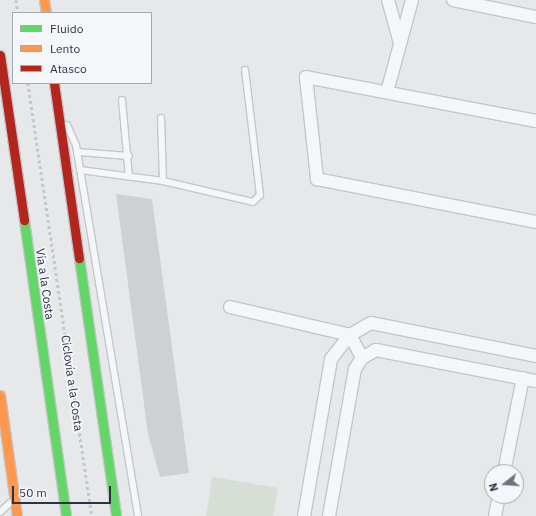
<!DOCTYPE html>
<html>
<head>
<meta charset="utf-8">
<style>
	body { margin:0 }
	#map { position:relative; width:536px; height:516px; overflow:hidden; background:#e6e8ea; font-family:"IBM Plex Sans",sans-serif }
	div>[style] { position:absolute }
	.green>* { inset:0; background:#d6ded6 }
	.building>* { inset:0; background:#ced0d3 }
	.path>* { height:2.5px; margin-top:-1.25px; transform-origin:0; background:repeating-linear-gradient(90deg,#c5c6ca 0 3px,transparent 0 6px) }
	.roads { filter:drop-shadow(1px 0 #c4c6c8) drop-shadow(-1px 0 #c4c6c8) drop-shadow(0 1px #c4c6c8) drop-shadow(0 -1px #c4c6c8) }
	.lane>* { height:6px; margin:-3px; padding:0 3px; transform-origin:3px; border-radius:3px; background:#f5f6f7 }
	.street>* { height:12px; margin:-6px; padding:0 6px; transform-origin:6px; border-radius:6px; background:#f5f6f7 }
	.fast>* { height:9px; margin:-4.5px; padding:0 4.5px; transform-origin:4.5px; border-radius:4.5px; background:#63d668 }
	.slow>* { height:9px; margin:-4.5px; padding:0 4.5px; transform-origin:4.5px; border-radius:4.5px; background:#ff974d }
	.jam>* { height:9px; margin:-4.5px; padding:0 4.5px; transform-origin:4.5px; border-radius:4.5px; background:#b3261e }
	span { translate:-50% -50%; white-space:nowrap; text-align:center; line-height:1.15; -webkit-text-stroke:3.5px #f4f6f9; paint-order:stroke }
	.street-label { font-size:12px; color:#2b3445 }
	.legend { position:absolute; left:12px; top:12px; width:140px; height:72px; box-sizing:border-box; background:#f4f6f9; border:1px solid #a4a8b1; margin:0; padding:5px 7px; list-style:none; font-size:12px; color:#2b3445 }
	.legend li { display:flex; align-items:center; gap:8px; height:20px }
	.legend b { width:20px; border:1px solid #a4a8b1 }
	.north { position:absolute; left:484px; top:464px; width:40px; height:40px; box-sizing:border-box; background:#f4f6f9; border:1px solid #a4a8b1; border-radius:50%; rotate:253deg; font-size:11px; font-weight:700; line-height:16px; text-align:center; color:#2b3445 }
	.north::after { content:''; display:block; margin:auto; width:14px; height:18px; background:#6c737f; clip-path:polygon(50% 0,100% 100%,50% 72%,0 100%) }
	.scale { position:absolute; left:12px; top:486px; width:99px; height:18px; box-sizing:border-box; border:2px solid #2b3445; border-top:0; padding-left:5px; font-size:12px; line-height:14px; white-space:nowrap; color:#2b3445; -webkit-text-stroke:3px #f4f6f9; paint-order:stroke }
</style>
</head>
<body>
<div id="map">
	<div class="green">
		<i style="clip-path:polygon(212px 477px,278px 488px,273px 516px,206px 516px)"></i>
	</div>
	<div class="building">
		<i style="clip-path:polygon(116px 194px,152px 199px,189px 473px,160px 477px,148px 434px)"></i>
	</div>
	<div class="path">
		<i style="left:16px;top:0;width:13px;rotate:81deg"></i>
		<i style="left:28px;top:83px;width:438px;rotate:81.6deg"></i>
	</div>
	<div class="roads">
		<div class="lane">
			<i style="left:122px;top:100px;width:77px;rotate:84.8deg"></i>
			<i style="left:161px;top:118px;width:63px;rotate:88.2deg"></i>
			<i style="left:67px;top:125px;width:22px;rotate:66deg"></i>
			<i style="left:76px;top:145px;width:376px;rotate:80.5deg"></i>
			<i style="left:77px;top:152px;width:52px;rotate:4.4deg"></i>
			<i style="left:80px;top:170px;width:84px;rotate:7.5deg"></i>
			<i style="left:163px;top:181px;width:92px;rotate:13.1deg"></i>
			<i style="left:253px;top:202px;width:10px;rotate:-45deg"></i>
			<i style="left:260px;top:195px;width:126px;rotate:-96.8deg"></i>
			<i style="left:0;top:512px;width:15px;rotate:-42deg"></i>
		</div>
		<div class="street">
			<i style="left:388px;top:0;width:45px;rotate:74.4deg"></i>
			<i style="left:453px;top:0;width:85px;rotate:11.6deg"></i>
			<i style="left:387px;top:92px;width:95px;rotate:-74.8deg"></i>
			<i style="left:536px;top:121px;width:234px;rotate:-169.2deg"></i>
			<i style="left:306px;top:77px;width:103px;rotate:83.8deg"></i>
			<i style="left:317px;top:179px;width:223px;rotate:11.1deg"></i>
			<i style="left:230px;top:307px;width:123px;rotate:13.1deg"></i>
			<i style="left:350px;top:335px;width:26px;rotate:62deg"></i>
			<i style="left:504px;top:472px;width:96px;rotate:-78.6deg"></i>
			<i style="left:304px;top:516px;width:159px;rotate:-80.2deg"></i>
			<i style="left:331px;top:359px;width:31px;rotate:-52deg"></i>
			<i style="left:350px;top:335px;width:24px;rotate:-30deg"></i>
			<i style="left:371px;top:323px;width:168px;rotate:11.3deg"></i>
			<i style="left:329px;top:516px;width:149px;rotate:-80deg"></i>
			<i style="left:355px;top:369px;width:13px;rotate:-58deg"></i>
			<i style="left:362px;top:358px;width:16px;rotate:-30deg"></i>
			<i style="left:376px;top:350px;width:163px;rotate:11deg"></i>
			<i style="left:495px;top:516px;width:20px;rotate:-79deg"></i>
		</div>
		<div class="fast">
			<i style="left:24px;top:220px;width:299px;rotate:81.9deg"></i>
			<i style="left:79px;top:258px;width:261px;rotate:81.8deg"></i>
		</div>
		<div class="slow">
			<i style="left:44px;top:0;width:13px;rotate:81deg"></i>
			<i style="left:0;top:395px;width:122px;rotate:82deg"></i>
		</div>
		<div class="jam">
			<i style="left:0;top:55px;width:167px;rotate:81.7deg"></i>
			<i style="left:54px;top:83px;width:177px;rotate:81.9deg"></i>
		</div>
	</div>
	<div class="street-label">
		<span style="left:45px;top:284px;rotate:82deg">Vía a la Costa</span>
		<span style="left:72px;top:383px;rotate:82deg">Ciclovía a la Costa</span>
	</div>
	<ul class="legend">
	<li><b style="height:5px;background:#63d668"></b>Fluido</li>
	<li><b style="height:5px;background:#ff974d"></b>Lento</li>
	<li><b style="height:5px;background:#b3261e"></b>Atasco</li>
	</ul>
	<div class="north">N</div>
	<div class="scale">50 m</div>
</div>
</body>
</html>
